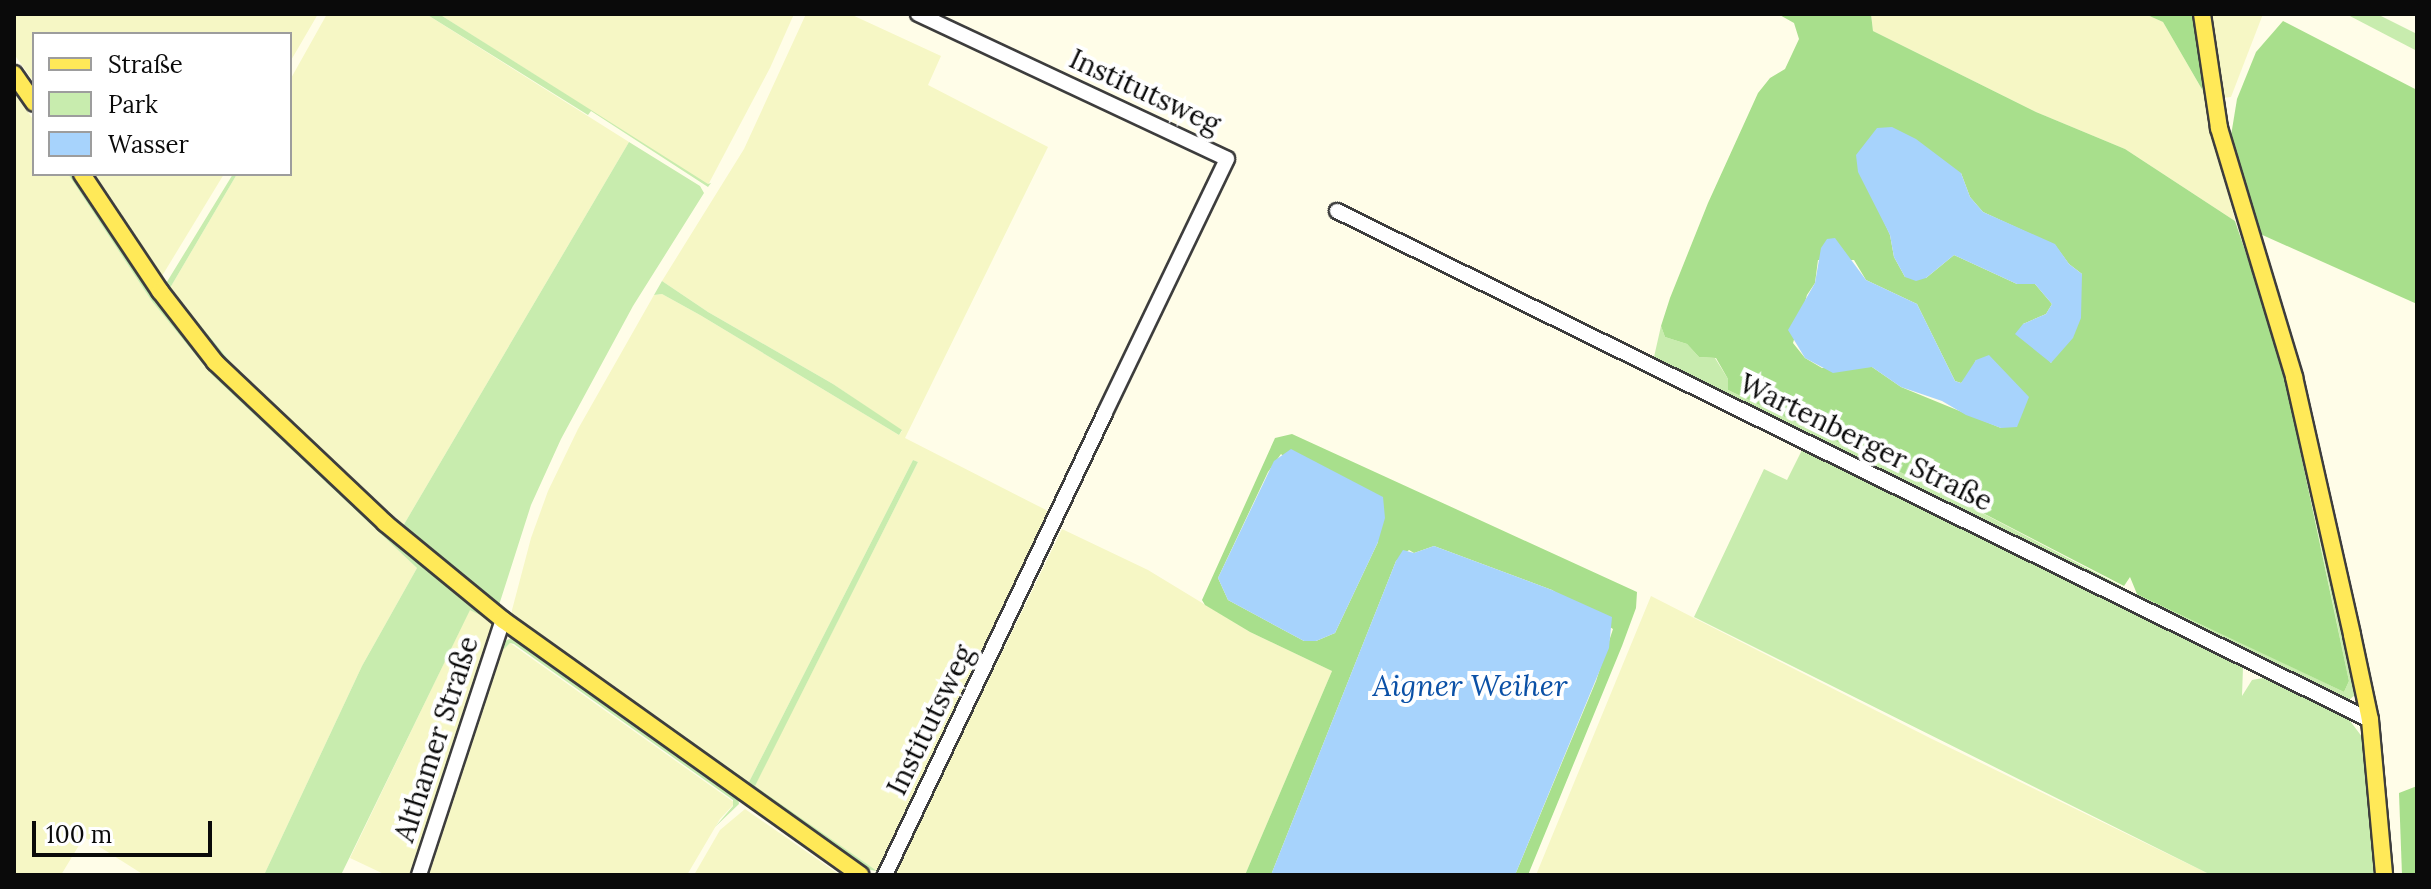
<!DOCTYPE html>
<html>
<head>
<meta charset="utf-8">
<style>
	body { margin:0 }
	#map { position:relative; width:2431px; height:889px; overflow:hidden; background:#fffde8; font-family:Lora,serif }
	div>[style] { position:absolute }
	.farmland>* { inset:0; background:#f6f7c5 }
	.green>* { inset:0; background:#c8ecae }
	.forest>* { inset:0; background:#a8df8c }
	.water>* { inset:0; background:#a7d3fc }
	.roads { filter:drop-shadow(2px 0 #3d3d3d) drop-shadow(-2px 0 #3d3d3d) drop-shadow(0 2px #3d3d3d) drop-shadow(0 -2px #3d3d3d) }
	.minor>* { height:14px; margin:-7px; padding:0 7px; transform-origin:7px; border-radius:7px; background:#fff }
	.major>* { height:16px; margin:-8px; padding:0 8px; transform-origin:8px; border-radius:8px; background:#ffe958 }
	span { translate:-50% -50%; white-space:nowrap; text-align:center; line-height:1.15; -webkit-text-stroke:8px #fff; paint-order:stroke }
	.street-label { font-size:28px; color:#0a0a0a }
	.water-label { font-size:30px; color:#0a50a6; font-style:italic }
	.frame { position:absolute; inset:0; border:16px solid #0a0a0a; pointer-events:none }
	.legend { position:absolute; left:32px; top:32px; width:260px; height:144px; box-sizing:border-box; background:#fff; border:2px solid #9d9d9d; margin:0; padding:10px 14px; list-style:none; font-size:24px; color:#0a0a0a }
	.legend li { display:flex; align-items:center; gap:16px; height:40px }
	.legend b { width:40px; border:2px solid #9d9d9d }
	.scale { position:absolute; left:32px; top:821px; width:180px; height:36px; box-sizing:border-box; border:4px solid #0a0a0a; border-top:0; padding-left:10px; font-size:24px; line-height:28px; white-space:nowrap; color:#0a0a0a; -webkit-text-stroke:6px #fff; paint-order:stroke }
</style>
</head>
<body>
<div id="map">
	<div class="farmland">
		<i style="clip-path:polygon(14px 14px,318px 14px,290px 62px,290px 34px,34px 34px,34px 82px,14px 54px)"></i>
		<i style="clip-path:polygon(327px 14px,426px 14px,629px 142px,403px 526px,236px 369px,170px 288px,237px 174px,290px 174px,290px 80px)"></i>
		<i style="clip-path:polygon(439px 14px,794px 14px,770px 68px,708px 185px)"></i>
		<i style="clip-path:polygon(806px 14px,850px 14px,941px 56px,928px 85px,1048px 147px,905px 438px,1050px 512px,880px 870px,877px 871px,754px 787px,918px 462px,913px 460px,749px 782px,512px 614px,512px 610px,531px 538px,548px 491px,578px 429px,654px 295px,662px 294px,700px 315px,899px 435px,902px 431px,833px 384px,708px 312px,662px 281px,744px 149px)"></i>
		<i style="clip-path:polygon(1871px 14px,2145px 14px,2163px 22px,2203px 91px,2235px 221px,2125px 149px,2036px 112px,1873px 31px)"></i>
		<i style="clip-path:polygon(2208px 14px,2263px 14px,2231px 97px,2222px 98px)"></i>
		<i style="clip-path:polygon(14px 91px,34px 121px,34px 174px,68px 174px,151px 300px,211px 374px,417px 568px,362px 666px,264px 875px,144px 875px,84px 837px,61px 875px,14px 875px)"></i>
		<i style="clip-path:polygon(95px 174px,224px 174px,162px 276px)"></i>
		<i style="clip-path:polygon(1062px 529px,1148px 570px,1250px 632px,1332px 671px,1245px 875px,894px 875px)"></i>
		<i style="clip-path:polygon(1651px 596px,1930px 738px,2211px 875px,1536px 875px)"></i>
		<i style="clip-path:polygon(470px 609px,492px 621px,493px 632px,414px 875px,386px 875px,350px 858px)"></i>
		<i style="clip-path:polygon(510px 643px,735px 803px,720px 819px,687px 875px,426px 875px,500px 652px)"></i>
		<i style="clip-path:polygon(745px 809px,840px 875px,694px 875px,720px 830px)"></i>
	</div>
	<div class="green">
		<i style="clip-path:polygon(426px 14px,439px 14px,708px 184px,711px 183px,708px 187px,591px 111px,588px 115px)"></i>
		<i style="clip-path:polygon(2346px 14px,2377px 14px,2417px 34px,2417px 51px)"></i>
		<i style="clip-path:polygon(629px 142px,700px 186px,704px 193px,633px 306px,561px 439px,531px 505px,499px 605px,413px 541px,216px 352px,165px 285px,233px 174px,237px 174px,170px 288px,236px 369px,403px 526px)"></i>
		<i style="clip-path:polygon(68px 174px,74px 174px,129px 258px,357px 506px,492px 621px,470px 610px,341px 875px,264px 875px,362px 666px,417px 568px,211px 374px,151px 300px)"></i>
		<i style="clip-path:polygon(662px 281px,708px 312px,833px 384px,902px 430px,899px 435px,700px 315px,662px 294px,654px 295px)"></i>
		<i style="clip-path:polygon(1661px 326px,1665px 337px,1687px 344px,1699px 357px,1715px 358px,1728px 379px,1728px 390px,1948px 495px,2125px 588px,2068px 564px,1654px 357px)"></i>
		<i style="clip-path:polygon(2280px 350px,2357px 693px,2347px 702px,2138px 599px,2137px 594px,2154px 600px,2344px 692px,2349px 681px)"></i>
		<i style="clip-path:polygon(1804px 446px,2243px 667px,2242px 696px,2252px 680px,2263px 678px,2347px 717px,2366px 742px,2377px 875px,2211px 875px,1694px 617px,1764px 469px,1787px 480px)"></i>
		<i style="clip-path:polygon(913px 460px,918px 462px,755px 786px,877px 871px,864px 869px,516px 621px,512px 614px,749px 782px)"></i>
		<i style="clip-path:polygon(511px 638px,520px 640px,738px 797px,739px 804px,715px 827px,733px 806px,733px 800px,514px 644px,510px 643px,500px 653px,487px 689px,502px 643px)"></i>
	</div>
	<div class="forest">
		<i style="clip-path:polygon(evenodd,1778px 14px,1871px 14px,1873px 31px,2036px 112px,2125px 149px,2235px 221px,2279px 351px,2349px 681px,2344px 692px,2137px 594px,2130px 577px,2124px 586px,1948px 495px,1728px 390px,1728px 379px,1716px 358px,1699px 357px,1687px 344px,1665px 337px,1661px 326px,1670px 298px,1708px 203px,1758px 93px,1770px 78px,1785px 69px,1799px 39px,1794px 23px,1778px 14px,1961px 173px,1970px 197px,1983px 212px,2055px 245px,2069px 264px,2082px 274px,2051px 363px,2023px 324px,2046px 314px,2052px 304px,2035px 284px,2017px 284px,1954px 255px,1926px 278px,1905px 277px,1894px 257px,1890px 235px,1866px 182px,1961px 173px,1778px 14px,1818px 260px,1854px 260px,1866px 280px,1917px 304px,1955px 381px,1961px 383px,1968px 377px,1976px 360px,2001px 428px,1901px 387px,1872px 367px,1822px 368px,1805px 358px,1793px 343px,1807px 295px,1815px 283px,1818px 260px)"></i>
		<i style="clip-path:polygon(2145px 14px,2193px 14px,2203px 91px,2163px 22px)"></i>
		<i style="clip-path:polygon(2283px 21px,2417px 90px,2417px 304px,2258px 233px,2229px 148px,2237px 99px,2256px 52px)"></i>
		<i style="clip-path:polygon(evenodd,1292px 434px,1637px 592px,1636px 608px,1622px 646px,1528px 875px,1515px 875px,1596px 681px,1613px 629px,1552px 590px,1434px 546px,1414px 553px,1409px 550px,1396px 561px,1271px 875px,1245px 875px,1332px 671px,1250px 632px,1205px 605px,1202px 600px,1275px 438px,1292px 434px,1281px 454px,1378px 542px,1335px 633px,1316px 641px,1304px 641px,1228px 600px,1218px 578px,1268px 472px,1281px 454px)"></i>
		<i style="clip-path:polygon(2417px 786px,2417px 875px,2402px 875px,2399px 793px)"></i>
	</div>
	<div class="water">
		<i style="clip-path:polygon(1892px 127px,1916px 139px,1961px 173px,1970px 197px,1983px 212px,2055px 244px,2069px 264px,2082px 274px,2081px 318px,2073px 338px,2051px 363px,2015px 334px,2023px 324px,2046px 314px,2052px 304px,2035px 284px,2017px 284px,1954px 255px,1926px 278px,1916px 281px,1905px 277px,1894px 257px,1890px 235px,1858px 172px,1856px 155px,1877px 128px)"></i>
		<i style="clip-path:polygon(1835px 238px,1866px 280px,1917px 304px,1955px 381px,1961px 383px,1976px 360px,1989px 355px,2029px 397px,2017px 427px,2001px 428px,1966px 415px,1942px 401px,1901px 387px,1872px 367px,1833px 373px,1805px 358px,1788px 330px,1815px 283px,1821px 248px,1827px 239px)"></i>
		<i style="clip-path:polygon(1291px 449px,1383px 497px,1385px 518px,1378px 542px,1335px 633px,1316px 641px,1304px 641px,1228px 600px,1218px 578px,1274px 461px)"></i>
		<i style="clip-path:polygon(1434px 546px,1552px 590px,1612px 617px,1609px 648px,1515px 875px,1271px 875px,1396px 561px,1403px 550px,1414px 553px)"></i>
	</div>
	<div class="roads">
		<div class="minor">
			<i style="left:918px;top:14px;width:341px;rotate:25.1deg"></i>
			<i style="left:1227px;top:159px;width:279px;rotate:115.7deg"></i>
			<i style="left:1337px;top:211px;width:1152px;rotate:26.23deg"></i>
			<i style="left:419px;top:875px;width:268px;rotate:-71.8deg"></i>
			<i style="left:885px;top:875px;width:512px;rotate:-64.54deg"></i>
		</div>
		<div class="major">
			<i style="left:2202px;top:14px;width:115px;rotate:81.5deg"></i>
			<i style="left:2219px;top:128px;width:260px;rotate:73.2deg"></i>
			<i style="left:2294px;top:377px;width:264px;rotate:77.3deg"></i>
			<i style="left:2352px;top:635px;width:87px;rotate:78deg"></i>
			<i style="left:2370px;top:720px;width:156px;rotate:84.8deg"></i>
			<i style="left:14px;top:74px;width:35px;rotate:55deg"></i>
			<i style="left:82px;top:174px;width:141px;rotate:56.3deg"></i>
			<i style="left:160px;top:291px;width:90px;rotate:52.2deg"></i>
			<i style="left:215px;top:362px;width:234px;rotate:43.4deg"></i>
			<i style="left:385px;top:523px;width:153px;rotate:39.4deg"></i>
			<i style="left:503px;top:620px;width:439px;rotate:35.5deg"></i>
		</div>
	</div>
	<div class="street-label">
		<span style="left:1145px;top:91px;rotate:25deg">Institutsweg</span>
		<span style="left:1866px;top:442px;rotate:26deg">Wartenberger Straße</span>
		<span style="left:930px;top:720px;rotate:-64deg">Institutsweg</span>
		<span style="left:436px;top:739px;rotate:-72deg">Althamer Straße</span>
	</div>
	<div class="water-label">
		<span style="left:1470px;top:685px">Aigner Weiher</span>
	</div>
	<div class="frame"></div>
	<ul class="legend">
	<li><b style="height:10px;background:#ffe958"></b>Straße</li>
	<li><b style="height:22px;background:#c8ecae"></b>Park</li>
	<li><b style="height:22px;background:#a7d3fc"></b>Wasser</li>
	</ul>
	<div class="scale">100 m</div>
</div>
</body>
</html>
